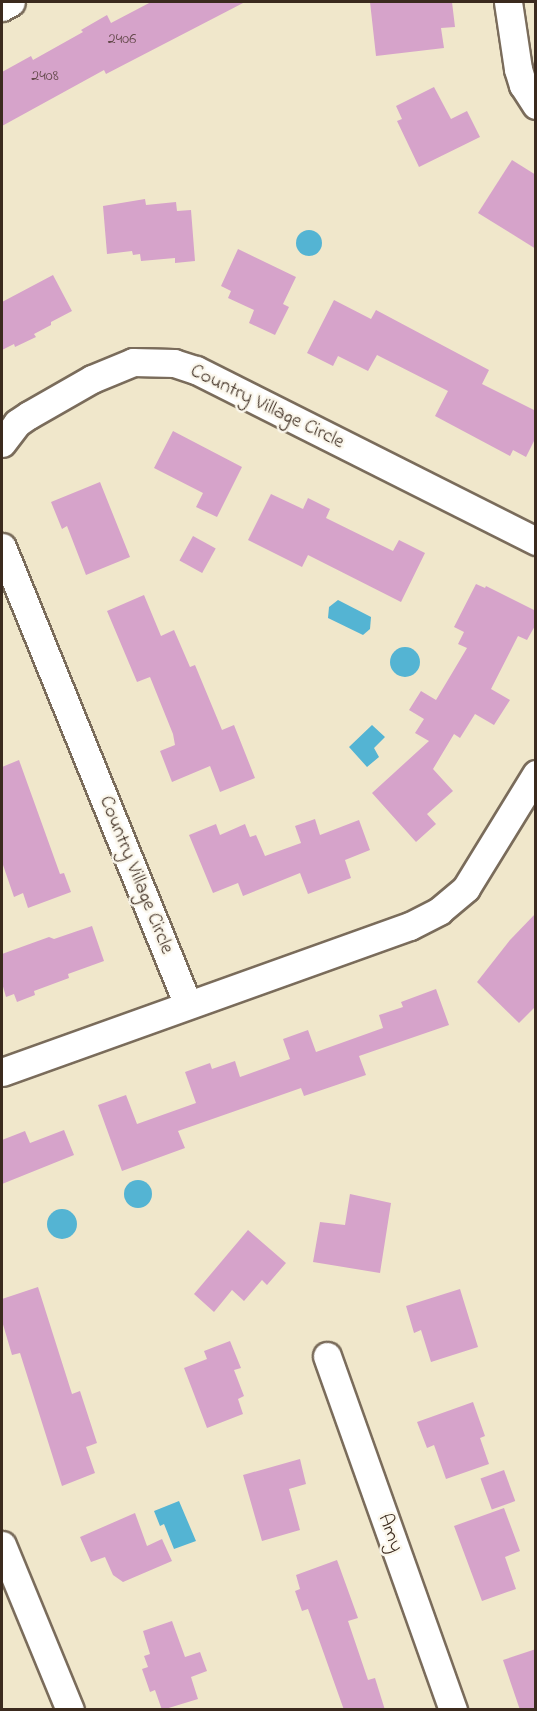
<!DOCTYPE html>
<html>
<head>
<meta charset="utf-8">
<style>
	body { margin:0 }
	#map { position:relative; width:537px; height:1711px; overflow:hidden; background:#f0e7cb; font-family:"Indie Flower",sans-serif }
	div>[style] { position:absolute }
	.water>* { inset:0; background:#54b4d3 }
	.round { border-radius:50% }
	.building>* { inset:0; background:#d6a3ca; transform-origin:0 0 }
	.roads { filter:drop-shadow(2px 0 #7a6c5b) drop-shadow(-2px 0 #7a6c5b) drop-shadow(0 2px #7a6c5b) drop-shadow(0 -2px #7a6c5b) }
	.minor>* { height:27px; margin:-13.5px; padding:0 13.5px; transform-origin:13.5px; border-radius:13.5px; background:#fff }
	span { translate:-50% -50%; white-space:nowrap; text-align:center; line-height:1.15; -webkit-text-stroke:5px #fbf7ec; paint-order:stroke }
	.number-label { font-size:16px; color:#624849 }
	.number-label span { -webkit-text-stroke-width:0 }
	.street-label { font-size:20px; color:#3b2a1e }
	.frame { position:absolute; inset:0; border:3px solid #3b2a1e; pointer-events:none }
</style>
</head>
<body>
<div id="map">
	<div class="water">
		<i class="round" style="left:296px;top:230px;width:26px;height:26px"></i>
		<i style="clip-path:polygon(338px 600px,371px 617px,370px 629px,363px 635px,328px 618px,329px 607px)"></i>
		<i class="round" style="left:390px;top:647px;width:30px;height:30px"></i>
		<i style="clip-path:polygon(372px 725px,385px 737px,374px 748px,379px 757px,367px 767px,349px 747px)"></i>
		<i class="round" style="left:124px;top:1180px;width:28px;height:28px"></i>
		<i class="round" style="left:47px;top:1209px;width:30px;height:30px"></i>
		<i style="clip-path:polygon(179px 1501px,196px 1541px,174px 1549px,164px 1524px,160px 1526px,154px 1511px)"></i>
	</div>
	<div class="building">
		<i style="clip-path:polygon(151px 2px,245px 2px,106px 74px,104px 70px,2px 126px,2px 72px,31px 56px,33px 60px,83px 32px,81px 30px,107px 15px,111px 23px)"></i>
		<i style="clip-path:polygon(370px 2px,452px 2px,455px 27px,441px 28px,444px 48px,376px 56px)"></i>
		<i style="clip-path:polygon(434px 87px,451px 119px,467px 111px,480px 137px,419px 167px,397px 121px,402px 119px,396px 106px)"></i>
		<i style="clip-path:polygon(512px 160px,536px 175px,536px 249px,478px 213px)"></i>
		<i style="clip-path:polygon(145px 199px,146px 205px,176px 202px,177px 211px,191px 210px,195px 261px,175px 263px,175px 258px,141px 261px,140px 254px,133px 255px,132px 251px,107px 254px,103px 206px)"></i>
		<i style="clip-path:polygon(238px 249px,296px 277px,283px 304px,289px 307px,275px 335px,249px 323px,254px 310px,228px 298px,231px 291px,221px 286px)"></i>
		<i style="clip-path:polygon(53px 275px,72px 311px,51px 322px,51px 325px,34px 334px,36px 337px,15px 347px,14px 344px,2px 350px,2px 302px)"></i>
		<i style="clip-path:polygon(334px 300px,371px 319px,376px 310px,489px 370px,482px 384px,536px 411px,536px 437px,526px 457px,513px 450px,510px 456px,435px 416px,448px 391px,377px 355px,368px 371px,338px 356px,333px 366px,307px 353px)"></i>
		<i style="clip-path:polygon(173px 431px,242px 467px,217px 517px,196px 507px,203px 493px,154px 468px)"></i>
		<i style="clip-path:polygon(100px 482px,130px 557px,86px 575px,67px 526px,62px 529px,51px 502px)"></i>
		<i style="clip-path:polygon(271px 494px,303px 509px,308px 498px,330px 509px,326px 518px,393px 551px,399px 540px,425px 553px,401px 602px,308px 555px,302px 567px,248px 540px)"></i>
		<i style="left:193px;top:536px;width:26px;height:28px;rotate:29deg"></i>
		<i style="clip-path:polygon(476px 584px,485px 588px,486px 586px,536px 611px,536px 624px,527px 640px,518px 636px,491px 689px,510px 700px,494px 725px,475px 714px,460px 738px,454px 734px,433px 769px,453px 791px,427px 814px,436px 824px,416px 842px,372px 793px,429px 741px,415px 733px,424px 719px,409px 710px,421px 691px,436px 700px,467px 648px,458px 644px,464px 632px,454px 627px)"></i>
		<i style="clip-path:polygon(144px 595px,161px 636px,174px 630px,190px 667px,195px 665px,222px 730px,234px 725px,255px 778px,220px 792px,210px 766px,172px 782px,160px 751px,175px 745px,173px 734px,150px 677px,137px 682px,107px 611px)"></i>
		<i style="clip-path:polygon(19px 760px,60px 874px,64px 873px,71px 892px,28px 908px,23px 893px,14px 897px,2px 862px,2px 767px)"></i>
		<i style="clip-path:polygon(315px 819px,320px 835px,359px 820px,370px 850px,345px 860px,351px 878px,308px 894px,300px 873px,243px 896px,238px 883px,213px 893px,189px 835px,216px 824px,220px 835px,245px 824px,250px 837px,256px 835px,265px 856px,301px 843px,295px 826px)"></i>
		<i style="clip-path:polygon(536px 913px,536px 1006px,519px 1023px,477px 982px,510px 940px)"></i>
		<i style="clip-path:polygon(92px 926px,104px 961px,68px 974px,69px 978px,34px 991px,35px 995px,17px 1002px,14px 994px,6px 997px,2px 983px,2px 954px,49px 937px,54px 939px)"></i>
		<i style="clip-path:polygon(436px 989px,449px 1025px,359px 1056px,366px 1075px,304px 1096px,301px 1088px,178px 1131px,185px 1148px,122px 1171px,98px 1105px,126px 1095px,137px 1124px,196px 1103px,185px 1072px,210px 1063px,212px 1069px,235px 1061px,240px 1077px,290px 1059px,283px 1039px,308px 1030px,316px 1052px,383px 1028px,379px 1015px,403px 1007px,401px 1002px)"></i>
		<i style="clip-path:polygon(64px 1130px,74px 1155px,2px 1184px,2px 1140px,25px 1131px,30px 1143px)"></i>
		<i style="clip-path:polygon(350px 1194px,391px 1203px,380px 1273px,313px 1262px,320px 1222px,345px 1225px)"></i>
		<i style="clip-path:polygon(248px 1230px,286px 1263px,267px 1285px,262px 1280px,244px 1301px,232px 1290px,214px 1312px,194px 1294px)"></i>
		<i style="clip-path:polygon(38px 1287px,72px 1394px,80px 1391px,97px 1443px,86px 1447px,95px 1473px,62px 1486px,20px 1353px,12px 1355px,2px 1321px,2px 1299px)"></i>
		<i style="clip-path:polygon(460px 1289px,478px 1347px,431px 1362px,421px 1330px,414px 1333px,406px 1306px)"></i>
		<i style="clip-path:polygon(230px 1341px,241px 1368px,234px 1370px,244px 1396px,238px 1399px,243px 1414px,207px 1428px,184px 1368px,207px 1359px,204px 1351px)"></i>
		<i style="clip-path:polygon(473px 1402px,485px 1436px,480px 1438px,489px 1464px,446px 1479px,434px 1445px,427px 1448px,417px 1422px)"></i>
		<i style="clip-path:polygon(300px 1459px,306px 1484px,289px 1489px,300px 1530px,262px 1541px,243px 1475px)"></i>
		<i style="left:504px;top:1470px;width:33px;height:25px;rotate:70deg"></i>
		<i style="clip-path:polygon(504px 1508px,520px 1551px,505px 1557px,516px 1589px,482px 1601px,454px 1526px)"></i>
		<i style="clip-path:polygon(135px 1513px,147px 1546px,162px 1539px,172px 1561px,123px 1582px,113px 1575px,105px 1557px,91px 1562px,80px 1537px)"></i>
		<i style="clip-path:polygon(337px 1560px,358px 1618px,348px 1621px,368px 1680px,375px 1678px,385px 1710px,344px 1710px,308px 1609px,302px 1611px,295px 1591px,300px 1589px,296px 1575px)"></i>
		<i style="clip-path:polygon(172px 1621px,185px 1657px,200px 1652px,207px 1671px,191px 1677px,198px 1699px,162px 1710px,155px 1690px,150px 1692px,142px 1669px,148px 1667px,144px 1656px,150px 1654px,143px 1631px)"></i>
		<i style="clip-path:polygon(536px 1649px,536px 1710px,520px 1710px,503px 1660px)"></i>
	</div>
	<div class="roads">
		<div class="minor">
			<i style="left:508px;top:2px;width:68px;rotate:81.5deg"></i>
			<i style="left:518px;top:69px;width:17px;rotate:73deg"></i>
			<i style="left:523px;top:85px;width:24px;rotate:57deg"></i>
			<i style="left:2px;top:7px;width:10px;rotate:-29deg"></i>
			<i style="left:2px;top:443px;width:25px;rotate:-53deg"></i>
			<i style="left:17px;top:423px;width:14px;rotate:-34deg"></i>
			<i style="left:29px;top:415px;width:73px;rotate:-29.7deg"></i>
			<i style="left:92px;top:379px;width:44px;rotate:-22.5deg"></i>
			<i style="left:133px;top:362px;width:41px;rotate:1.4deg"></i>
			<i style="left:174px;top:363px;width:23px;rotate:18deg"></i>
			<i style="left:196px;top:370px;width:381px;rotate:26.7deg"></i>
			<i style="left:2px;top:547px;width:493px;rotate:67.9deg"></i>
			<i style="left:2px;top:1072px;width:433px;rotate:-19.7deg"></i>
			<i style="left:410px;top:926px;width:33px;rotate:-27deg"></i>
			<i style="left:439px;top:911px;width:35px;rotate:-40deg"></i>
			<i style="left:466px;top:888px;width:134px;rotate:-58.4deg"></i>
			<i style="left:327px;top:1356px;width:376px;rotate:70.4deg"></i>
			<i style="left:2px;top:1545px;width:178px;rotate:67.6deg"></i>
		</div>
	</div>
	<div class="number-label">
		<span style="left:122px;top:39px">2406</span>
		<span style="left:45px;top:76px">2408</span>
	</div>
	<div class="street-label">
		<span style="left:267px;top:407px;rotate:26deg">Country Village Circle</span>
		<span style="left:136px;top:875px;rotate:68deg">Country Village Circle</span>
		<span style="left:390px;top:1533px;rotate:70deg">Amy</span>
	</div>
	<div class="frame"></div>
</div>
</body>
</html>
